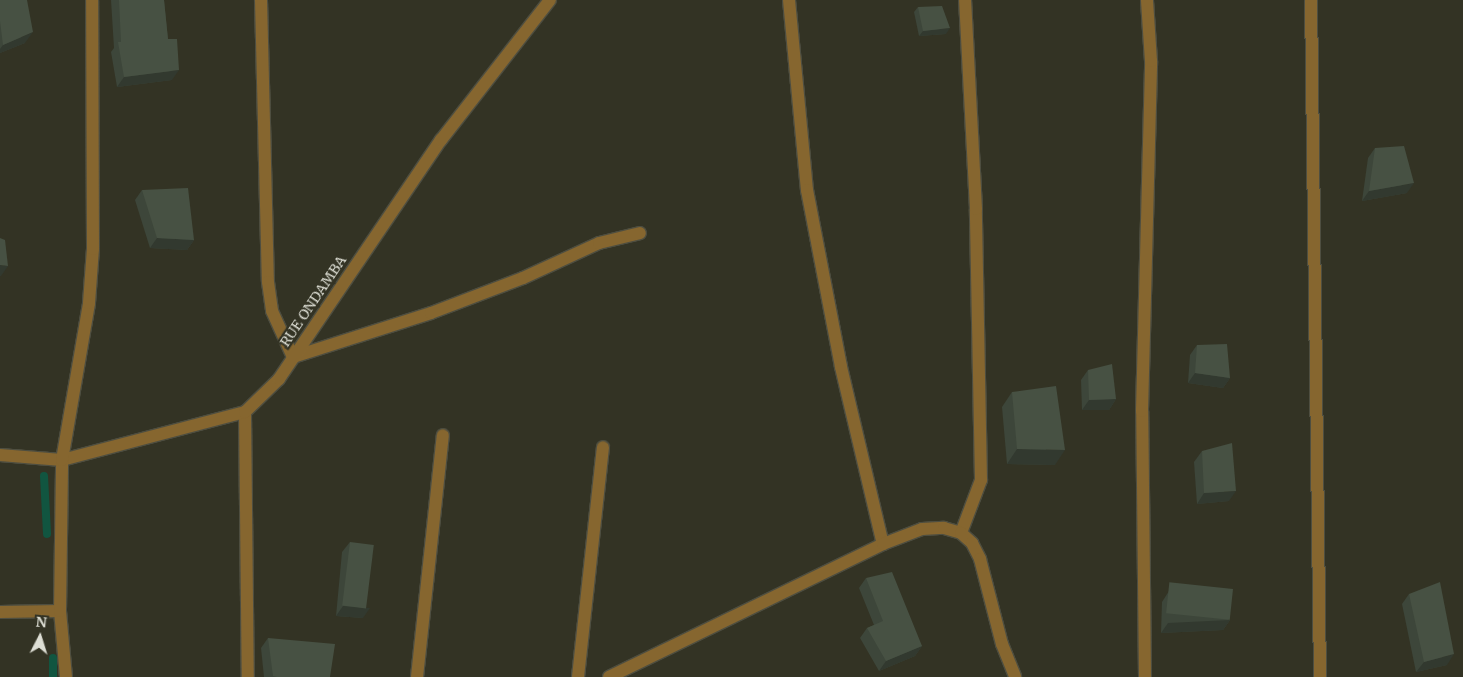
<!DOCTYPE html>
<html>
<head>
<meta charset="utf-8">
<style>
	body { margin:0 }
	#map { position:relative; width:1463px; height:677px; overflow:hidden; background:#333324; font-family:Merriweather,serif }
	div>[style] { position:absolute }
	.stream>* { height:8px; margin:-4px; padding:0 4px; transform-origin:4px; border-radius:4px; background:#115540 }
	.roads { filter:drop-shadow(1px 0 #4e4e40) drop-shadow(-1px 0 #4e4e40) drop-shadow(0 1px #4e4e40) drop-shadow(0 -1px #4e4e40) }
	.minor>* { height:12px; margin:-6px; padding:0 6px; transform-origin:6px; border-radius:6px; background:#86662f }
	.wall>* { inset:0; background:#3d463a }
	.shaded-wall>* { inset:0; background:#32392f }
	.building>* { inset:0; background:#475143; transform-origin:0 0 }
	span { translate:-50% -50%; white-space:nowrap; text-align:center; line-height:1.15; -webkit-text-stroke:4.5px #333324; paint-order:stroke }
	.street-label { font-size:14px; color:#ddded4 }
	.north { position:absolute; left:15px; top:612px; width:50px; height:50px; -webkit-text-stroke:4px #333324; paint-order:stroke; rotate:5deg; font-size:14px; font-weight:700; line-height:20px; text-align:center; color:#ddded4 }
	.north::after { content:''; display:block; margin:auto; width:18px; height:22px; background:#ddded4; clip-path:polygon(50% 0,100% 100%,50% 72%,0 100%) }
</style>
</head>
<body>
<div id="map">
	<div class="stream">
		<i style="left:44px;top:476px;width:58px;rotate:87deg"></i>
		<i style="left:53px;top:658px;width:19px;rotate:90deg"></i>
	</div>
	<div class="roads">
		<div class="minor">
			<i style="left:261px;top:0;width:282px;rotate:88.6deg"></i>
			<i style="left:268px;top:282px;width:29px;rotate:82deg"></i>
			<i style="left:272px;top:311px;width:51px;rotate:65.5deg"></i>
			<i style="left:293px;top:357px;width:145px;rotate:-17.7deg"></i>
			<i style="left:431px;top:313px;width:98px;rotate:-20.8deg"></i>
			<i style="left:523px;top:278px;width:84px;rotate:-24.7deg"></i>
			<i style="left:599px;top:243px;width:42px;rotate:-13.7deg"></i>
			<i style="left:789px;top:0;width:191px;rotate:84.6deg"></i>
			<i style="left:807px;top:190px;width:180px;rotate:79.1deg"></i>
			<i style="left:841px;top:367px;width:182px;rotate:76.7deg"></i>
			<i style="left:1311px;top:0;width:677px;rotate:89.24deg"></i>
			<i style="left:245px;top:412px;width:265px;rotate:89.4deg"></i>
			<i style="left:0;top:455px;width:62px;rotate:4.6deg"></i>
			<i style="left:62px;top:460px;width:189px;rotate:-14.7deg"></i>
			<i style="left:245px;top:412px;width:47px;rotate:-44.1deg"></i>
			<i style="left:279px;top:379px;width:289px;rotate:-55.9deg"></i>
			<i style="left:441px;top:140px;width:177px;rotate:-52.1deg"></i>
			<i style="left:961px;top:533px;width:57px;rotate:-69.3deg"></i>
			<i style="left:981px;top:480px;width:271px;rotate:-91.1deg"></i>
			<i style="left:976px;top:209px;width:209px;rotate:-93deg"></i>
			<i style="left:0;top:612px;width:60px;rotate:-1deg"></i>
			<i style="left:66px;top:677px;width:66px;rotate:-95.2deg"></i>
			<i style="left:60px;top:611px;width:151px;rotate:-89.2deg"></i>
			<i style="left:62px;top:460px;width:159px;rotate:-80.2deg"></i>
			<i style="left:89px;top:303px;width:54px;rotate:-85.8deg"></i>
			<i style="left:93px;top:249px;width:249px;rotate:-90.2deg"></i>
			<i style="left:417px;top:677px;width:243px;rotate:-83.9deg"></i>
			<i style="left:578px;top:677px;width:231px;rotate:-83.8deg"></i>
			<i style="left:609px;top:677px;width:305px;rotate:-25.9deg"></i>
			<i style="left:883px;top:544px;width:42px;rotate:-21deg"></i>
			<i style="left:922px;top:529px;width:22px;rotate:-3deg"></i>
			<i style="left:944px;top:528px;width:18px;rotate:16deg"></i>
			<i style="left:961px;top:533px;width:15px;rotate:42deg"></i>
			<i style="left:972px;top:543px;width:18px;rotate:63deg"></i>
			<i style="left:980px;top:559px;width:88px;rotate:75.5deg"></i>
			<i style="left:1002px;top:644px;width:35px;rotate:68deg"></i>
			<i style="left:1145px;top:677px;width:266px;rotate:-90.6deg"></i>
			<i style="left:1142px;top:411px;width:350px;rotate:-88.5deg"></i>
			<i style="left:1151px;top:61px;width:61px;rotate:-93.8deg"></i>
		</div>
	</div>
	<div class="wall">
		<i style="clip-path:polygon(0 0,25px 43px,0 53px)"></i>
		<i style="clip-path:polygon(111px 0,164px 0,172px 80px,117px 87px,111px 52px,114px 48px)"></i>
		<i style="clip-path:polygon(918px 7px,946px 34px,919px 36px,914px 12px)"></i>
		<i style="clip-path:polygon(1375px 148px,1407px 193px,1362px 201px,1368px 158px)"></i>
		<i style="clip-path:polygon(142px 190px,194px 240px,187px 250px,150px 248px,135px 200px)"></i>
		<i style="clip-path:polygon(1197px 345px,1230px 378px,1223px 388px,1188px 383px,1190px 355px)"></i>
		<i style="clip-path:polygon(1088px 370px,1116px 399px,1109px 410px,1082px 410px,1081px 380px)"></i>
		<i style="clip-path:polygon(1012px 392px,1055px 465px,1007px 464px,1002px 407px)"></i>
		<i style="clip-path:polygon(1202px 451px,1229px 501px,1197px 504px,1194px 462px)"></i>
		<i style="clip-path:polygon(350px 542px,363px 618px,336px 616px,342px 552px)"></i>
		<i style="clip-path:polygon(866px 578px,922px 646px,915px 656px,879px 671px,860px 638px,867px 628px,874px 625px,859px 588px)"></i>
		<i style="clip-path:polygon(1169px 591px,1230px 620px,1223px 630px,1161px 633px,1162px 602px)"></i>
		<i style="clip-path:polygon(1409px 594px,1447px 665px,1416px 672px,1402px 604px)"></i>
		<i style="clip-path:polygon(268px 638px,330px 677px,264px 677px,261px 648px)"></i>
	</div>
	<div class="shaded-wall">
		<i style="clip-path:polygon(950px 28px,946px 34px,919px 36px,923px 31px)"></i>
		<i style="clip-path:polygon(33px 32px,25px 43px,0 53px,0 49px,3px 45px)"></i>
		<i style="clip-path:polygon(179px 70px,172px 80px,117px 87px,124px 77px)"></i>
		<i style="clip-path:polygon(1414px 183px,1407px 193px,1362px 201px,1369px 191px)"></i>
		<i style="clip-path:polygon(157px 238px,194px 240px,187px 250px,150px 248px)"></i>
		<i style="clip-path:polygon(0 265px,8px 266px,1px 276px,0 276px)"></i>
		<i style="clip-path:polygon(1195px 373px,1230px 378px,1223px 388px,1188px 383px)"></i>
		<i style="clip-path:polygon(1116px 399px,1109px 410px,1082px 410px,1089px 400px)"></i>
		<i style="clip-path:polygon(1017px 449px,1065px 450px,1055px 465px,1007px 464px)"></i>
		<i style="clip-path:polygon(1236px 491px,1229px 501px,1197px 504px,1204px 493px)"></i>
		<i style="clip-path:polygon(343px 606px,370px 608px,363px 618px,336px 616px)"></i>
		<i style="clip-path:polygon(1230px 620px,1223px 630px,1161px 633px,1168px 623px)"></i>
		<i style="clip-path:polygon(922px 646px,915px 656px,879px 671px,886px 661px)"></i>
		<i style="clip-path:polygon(1454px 654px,1447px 665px,1416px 672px,1424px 662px)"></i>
	</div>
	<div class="building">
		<i style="clip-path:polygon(0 0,27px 0,33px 32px,3px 45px,0 21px)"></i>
		<i style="clip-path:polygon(119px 0,164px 0,168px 39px,177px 39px,179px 70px,124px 77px,118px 42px,121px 42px)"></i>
		<i style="clip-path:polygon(942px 6px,950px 28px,923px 31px,918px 7px)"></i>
		<i style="clip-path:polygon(1404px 146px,1414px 183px,1369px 191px,1375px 148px)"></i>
		<i style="clip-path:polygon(188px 188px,194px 240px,157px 238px,142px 190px)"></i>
		<i style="clip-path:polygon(0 238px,5px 240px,8px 266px,0 265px)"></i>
		<i style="clip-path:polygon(1227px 344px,1230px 378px,1195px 373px,1197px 345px)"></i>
		<i style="clip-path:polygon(1112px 364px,1116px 399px,1089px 400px,1088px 370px)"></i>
		<i style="clip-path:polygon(1056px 386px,1065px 450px,1017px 449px,1012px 392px)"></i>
		<i style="clip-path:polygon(1232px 443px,1236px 491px,1204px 493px,1202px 451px)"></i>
		<i style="left:350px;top:542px;width:24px;height:64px;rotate:7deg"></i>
		<i style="clip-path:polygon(892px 572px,922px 646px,886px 661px,867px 628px,883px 621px,866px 578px)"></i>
		<i style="clip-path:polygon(1440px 582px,1454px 654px,1424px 662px,1409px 594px)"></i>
		<i style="left:1233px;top:589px;width:31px;height:64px;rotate:96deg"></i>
		<i style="clip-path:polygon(268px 638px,335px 644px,330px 677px,277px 677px,273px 676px)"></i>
	</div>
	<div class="street-label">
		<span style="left:313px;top:301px;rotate:-56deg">RUE ONDAMBA</span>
	</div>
	<div class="north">N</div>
</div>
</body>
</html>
